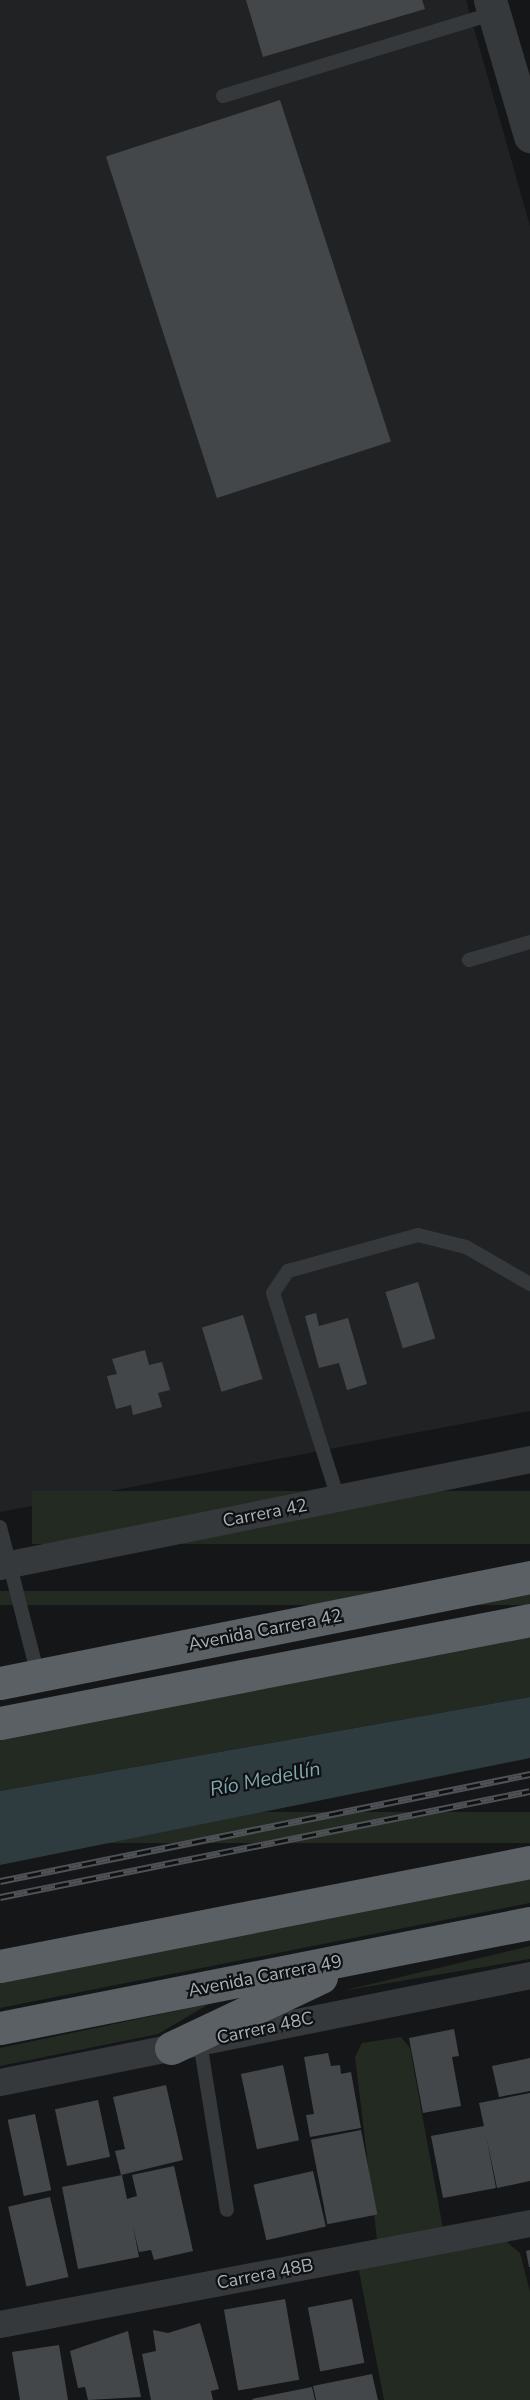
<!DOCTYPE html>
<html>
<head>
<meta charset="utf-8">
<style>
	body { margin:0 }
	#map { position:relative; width:530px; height:2400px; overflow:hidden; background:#151617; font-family:"Nunito Sans",sans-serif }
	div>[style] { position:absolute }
	.built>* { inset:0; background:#212224 }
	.green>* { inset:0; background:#222a22; transform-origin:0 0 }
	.water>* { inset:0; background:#2f3c3f }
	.building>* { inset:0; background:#44474a; transform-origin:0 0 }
	.service>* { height:14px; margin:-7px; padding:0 7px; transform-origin:7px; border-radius:7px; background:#36393c }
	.minor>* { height:27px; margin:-13.5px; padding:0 13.5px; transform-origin:13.5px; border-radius:13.5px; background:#36393c }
	.tertiary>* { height:33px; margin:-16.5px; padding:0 16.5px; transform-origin:16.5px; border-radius:16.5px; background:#36393c }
	.trunk>* { height:33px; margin:-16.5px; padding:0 16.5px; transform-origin:16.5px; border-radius:16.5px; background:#5b6064 }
	.rail>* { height:7px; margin-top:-3.5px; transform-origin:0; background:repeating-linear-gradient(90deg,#101112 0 14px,#4e5155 0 28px); box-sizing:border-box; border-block:2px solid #4e5155 }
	span { translate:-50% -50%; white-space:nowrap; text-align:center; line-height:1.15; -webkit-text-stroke:4.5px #101112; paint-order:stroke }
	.street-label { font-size:18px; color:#a8b0b6 }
	.water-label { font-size:20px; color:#81a7af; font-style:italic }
</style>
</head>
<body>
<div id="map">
	<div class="built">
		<i style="clip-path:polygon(0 0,466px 0,530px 226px,530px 1411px,0 1512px)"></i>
	</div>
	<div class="green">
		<i style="left:530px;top:1491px;width:53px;height:498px;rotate:90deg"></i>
		<i style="left:530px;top:1591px;width:14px;height:540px;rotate:90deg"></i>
		<i style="clip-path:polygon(530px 1629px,530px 1697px,0 1791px,0 1738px)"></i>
		<i style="left:530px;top:1812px;width:31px;height:540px;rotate:90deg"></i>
		<i style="clip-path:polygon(530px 1876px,530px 1903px,0 2008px,0 1983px,451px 1887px)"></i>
		<i style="clip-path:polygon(530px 1946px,530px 1959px,342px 1991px)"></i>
		<i style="clip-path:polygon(209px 2004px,158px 2034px,0 2066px,0 2048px)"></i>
		<i style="clip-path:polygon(401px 2037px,410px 2048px,446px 2245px,502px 2238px,520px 2253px,530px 2292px,530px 2400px,384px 2400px,358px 2266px,379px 2256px,355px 2057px,362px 2043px)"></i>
	</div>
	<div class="water">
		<i style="clip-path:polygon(530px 1697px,530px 1758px,0 1865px,0 1791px)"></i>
	</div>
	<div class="building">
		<i style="clip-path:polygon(246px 0,422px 0,425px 9px,263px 57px)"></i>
		<i style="left:280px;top:100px;width:359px;height:183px;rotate:72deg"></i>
		<i style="left:418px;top:1282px;width:59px;height:34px;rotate:73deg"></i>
		<i style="clip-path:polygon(316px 1313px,319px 1326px,348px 1318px,367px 1384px,347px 1390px,339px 1363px,319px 1368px,305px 1316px)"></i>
		<i style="left:243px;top:1315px;width:67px;height:43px;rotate:73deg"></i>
		<i style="clip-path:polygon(145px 1350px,149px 1365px,162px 1362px,170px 1390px,158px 1393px,162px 1407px,133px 1415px,131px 1405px,116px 1409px,107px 1376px,117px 1374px,112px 1359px)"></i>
		<i style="clip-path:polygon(454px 2029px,459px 2056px,452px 2057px,461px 2106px,423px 2113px,409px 2038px)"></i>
		<i style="clip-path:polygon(328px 2053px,331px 2066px,340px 2065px,341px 2074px,351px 2072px,361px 2128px,310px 2137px,306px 2115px,314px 2114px,304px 2057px)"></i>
		<i style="clip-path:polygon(530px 2058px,530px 2091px,499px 2097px,492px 2066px)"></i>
		<i style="left:283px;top:2065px;width:77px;height:43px;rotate:78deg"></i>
		<i style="clip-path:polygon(166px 2085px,183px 2160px,121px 2175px,115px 2151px,125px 2149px,113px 2097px)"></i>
		<i style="clip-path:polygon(530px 2093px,530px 2181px,497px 2188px,486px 2135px,496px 2188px,443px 2198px,431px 2136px,484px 2126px,479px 2103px)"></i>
		<i style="left:98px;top:2100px;width:58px;height:44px;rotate:78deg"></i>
		<i style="left:35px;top:2114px;width:78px;height:28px;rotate:78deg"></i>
		<i style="left:361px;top:2130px;width:86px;height:51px;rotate:79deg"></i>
		<i style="clip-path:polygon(174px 2166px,193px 2251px,154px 2260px,151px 2250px,139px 2252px,133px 2226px,139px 2257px,78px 2269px,62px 2187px,122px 2175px,127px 2199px,137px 2196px,132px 2175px)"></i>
		<i style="left:313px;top:2171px;width:57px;height:61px;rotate:77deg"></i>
		<i style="left:50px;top:2197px;width:82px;height:43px;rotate:77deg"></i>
		<i style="clip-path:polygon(530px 2250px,530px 2267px,529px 2267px,526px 2251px)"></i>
		<i style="left:285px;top:2299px;width:82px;height:62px;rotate:80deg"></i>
		<i style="left:352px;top:2299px;width:65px;height:45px;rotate:79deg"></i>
		<i style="clip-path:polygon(200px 2323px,219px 2389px,211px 2391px,213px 2400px,151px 2400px,142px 2354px,156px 2351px,153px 2330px,168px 2333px)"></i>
		<i style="clip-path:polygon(128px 2331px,141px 2397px,88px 2400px,85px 2387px,78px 2388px,70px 2351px)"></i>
		<i style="clip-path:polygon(59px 2345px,68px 2400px,20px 2400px,12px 2352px)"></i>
		<i style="clip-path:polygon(372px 2374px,378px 2400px,316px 2400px,313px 2386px)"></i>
		<i style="clip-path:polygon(312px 2387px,315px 2400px,253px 2400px,252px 2399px)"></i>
	</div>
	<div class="service">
		<i style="left:223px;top:96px;width:283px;rotate:-17deg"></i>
		<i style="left:469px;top:960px;width:64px;rotate:-16.4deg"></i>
		<i style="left:338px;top:1498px;width:215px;rotate:-107.6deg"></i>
		<i style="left:273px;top:1293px;width:27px;rotate:-56deg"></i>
		<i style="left:288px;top:1271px;width:135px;rotate:-15.5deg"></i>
		<i style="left:418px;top:1235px;width:49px;rotate:14deg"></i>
		<i style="left:466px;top:1247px;width:74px;rotate:30deg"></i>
		<i style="left:0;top:1527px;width:153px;rotate:75.6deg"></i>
		<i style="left:200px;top:2042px;width:170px;rotate:80.9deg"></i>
	</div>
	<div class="minor">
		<i style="left:0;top:1566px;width:541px;rotate:-11.41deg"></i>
		<i style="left:0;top:2082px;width:541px;rotate:-11.41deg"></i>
		<i style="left:0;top:2324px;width:540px;rotate:-10.79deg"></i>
	</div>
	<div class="tertiary">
		<i style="left:490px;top:0;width:142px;rotate:73.6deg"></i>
	</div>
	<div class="trunk">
		<i style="left:0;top:1683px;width:540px;rotate:-11.31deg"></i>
		<i style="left:0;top:1723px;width:540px;rotate:-11deg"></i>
		<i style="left:0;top:1966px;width:540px;rotate:-11.1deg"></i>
		<i style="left:0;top:2028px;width:540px;rotate:-11.21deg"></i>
		<i style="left:171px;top:2048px;width:166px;rotate:-25.3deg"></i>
	</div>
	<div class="rail">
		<i style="left:0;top:1881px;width:541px;rotate:-11.41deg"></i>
		<i style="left:0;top:1897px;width:540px;rotate:-11.31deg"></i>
	</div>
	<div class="street-label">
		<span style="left:265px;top:1513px;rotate:-11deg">Carrera 42</span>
		<span style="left:265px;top:1630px;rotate:-11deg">Avenida Carrera 42</span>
		<span style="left:265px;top:1976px;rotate:-11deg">Avenida Carrera 49</span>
		<span style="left:265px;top:2028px;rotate:-12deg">Carrera 48C</span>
		<span style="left:265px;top:2274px;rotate:-11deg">Carrera 48B</span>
	</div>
	<div class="water-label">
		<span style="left:265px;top:1779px;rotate:-11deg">Río Medellín</span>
	</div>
</div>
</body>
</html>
